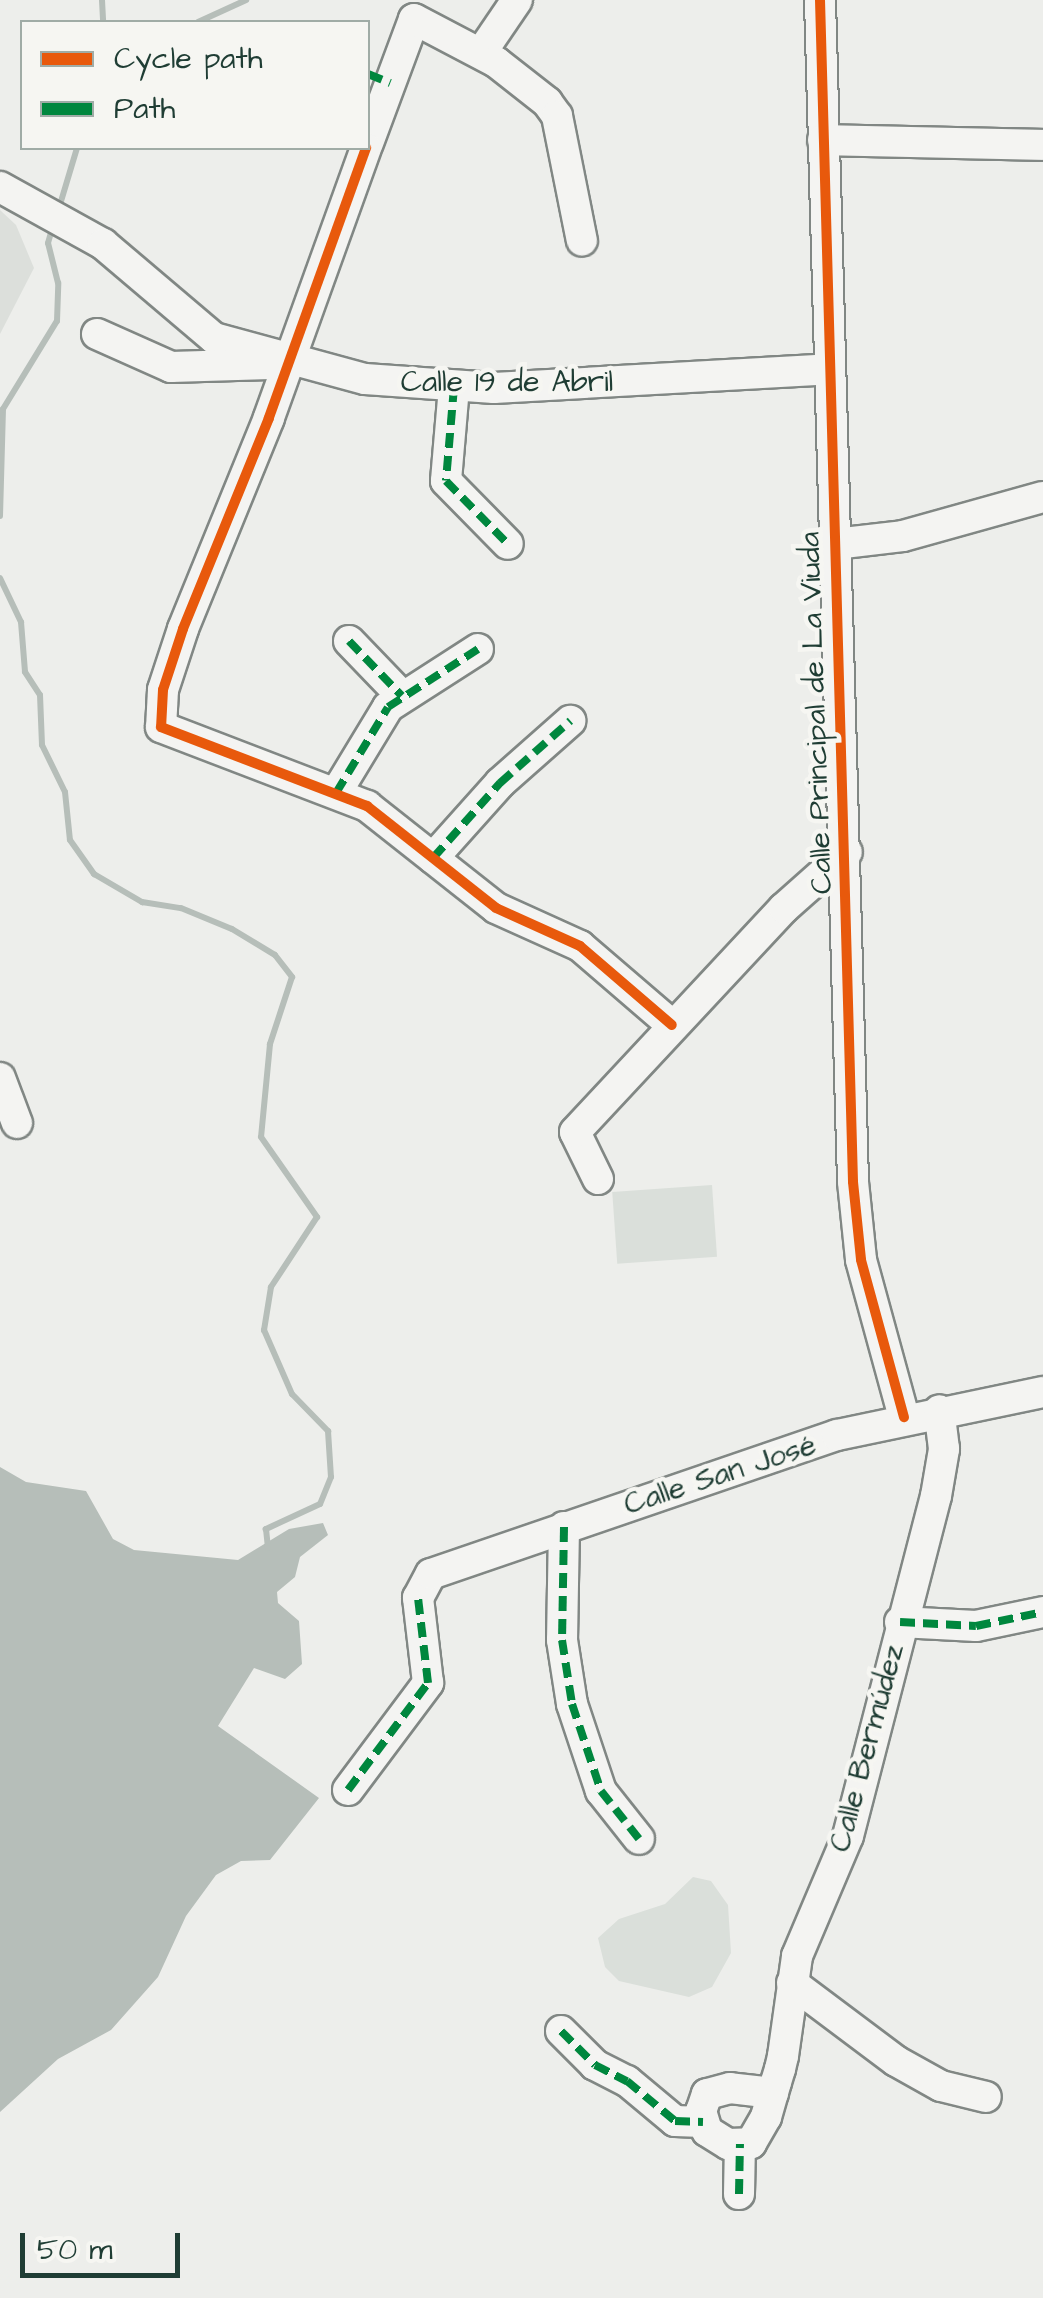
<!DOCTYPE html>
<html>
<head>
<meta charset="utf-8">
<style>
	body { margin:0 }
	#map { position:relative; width:1043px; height:2298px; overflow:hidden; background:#edeeeb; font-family:"Architects Daughter",sans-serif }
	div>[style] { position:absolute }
	.built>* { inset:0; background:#dcdfdb }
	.green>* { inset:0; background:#dadfda; transform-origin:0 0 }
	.water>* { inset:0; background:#b6beb9 }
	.stream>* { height:6px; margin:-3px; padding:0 3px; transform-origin:3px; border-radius:3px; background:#b6beb9 }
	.roads { filter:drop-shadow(2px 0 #818784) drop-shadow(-2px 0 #818784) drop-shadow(0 2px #818784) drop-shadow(0 -2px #818784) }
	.minor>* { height:30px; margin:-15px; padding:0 15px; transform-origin:15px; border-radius:15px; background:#f4f4f2 }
	.quiet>* { height:8px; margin-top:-4px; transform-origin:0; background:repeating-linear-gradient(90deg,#00873e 0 15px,transparent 0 23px) }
	.cycleway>* { height:10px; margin:-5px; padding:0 5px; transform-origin:5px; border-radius:5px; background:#e8590c }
	span { translate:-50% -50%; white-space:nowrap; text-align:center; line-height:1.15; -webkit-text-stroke:9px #f6f6f2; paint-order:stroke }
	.street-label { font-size:30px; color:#1f3d34 }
	.legend { position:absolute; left:20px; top:20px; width:350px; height:130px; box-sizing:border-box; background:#f6f6f2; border:2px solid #a0aca6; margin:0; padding:12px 18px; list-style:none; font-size:30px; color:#1f3d34 }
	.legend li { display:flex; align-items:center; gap:20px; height:50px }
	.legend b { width:50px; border:2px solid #a0aca6 }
	.scale { position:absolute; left:20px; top:2233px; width:160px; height:45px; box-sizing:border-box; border:5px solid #1f3d34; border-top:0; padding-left:12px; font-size:30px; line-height:35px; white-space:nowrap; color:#1f3d34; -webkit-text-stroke:8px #f6f6f2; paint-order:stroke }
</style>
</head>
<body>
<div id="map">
	<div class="built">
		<i style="clip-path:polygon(0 210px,16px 225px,34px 268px,0 334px)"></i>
	</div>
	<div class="green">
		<i style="left:712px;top:1185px;width:72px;height:100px;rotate:86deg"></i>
		<i style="clip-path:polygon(693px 1877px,711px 1881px,728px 1905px,731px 1953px,712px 1987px,689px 1997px,619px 1981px,605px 1967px,598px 1938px,619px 1919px,665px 1904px)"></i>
	</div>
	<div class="water">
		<i style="clip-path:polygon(0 1467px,26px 1482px,86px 1491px,113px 1539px,134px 1550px,238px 1560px,289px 1529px,323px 1523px,328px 1535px,300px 1557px,295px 1577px,277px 1592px,278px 1603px,299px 1621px,302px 1664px,285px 1679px,254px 1668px,218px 1726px,319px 1798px,270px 1860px,241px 1861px,216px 1875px,186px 1916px,158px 1977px,111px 2030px,58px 2059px,0 2112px)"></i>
	</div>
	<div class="stream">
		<i style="left:102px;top:0;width:22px;rotate:87deg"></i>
		<i style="left:198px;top:22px;width:53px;rotate:-24.6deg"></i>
		<i style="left:59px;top:208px;width:63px;rotate:-73.3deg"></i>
		<i style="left:0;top:516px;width:107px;rotate:-88.4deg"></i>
		<i style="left:3px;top:409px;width:103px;rotate:-58.5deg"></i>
		<i style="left:57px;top:321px;width:38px;rotate:-88deg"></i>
		<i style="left:58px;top:283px;width:41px;rotate:-104deg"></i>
		<i style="left:48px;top:243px;width:19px;rotate:-74deg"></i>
		<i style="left:0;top:578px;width:49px;rotate:64.5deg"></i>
		<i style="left:21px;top:622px;width:50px;rotate:85.4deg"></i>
		<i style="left:25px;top:672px;width:27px;rotate:57deg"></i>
		<i style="left:40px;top:695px;width:50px;rotate:87.7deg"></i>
		<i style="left:42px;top:745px;width:52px;rotate:63.9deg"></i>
		<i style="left:65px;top:792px;width:48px;rotate:84.1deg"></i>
		<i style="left:70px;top:840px;width:42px;rotate:54.8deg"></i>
		<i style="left:94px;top:874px;width:56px;rotate:30.3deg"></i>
		<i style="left:142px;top:902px;width:39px;rotate:9deg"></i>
		<i style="left:181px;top:908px;width:55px;rotate:22.4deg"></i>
		<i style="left:232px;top:929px;width:50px;rotate:31.2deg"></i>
		<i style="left:275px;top:955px;width:28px;rotate:52deg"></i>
		<i style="left:292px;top:977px;width:71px;rotate:108.2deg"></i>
		<i style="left:270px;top:1044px;width:93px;rotate:95.5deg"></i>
		<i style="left:261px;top:1137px;width:98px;rotate:55deg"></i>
		<i style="left:317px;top:1217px;width:84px;rotate:123.3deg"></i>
		<i style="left:271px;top:1287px;width:44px;rotate:99.2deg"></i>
		<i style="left:264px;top:1330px;width:70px;rotate:66.4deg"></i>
		<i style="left:292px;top:1394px;width:52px;rotate:45.8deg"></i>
		<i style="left:328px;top:1431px;width:46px;rotate:86.3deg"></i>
		<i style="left:331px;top:1477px;width:29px;rotate:112deg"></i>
		<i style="left:320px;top:1504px;width:60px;rotate:155.2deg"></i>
		<i style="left:266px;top:1529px;width:19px;rotate:84deg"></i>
	</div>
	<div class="roads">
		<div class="minor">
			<i style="left:820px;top:0;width:1182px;rotate:88.4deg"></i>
			<i style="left:853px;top:1182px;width:78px;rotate:84.1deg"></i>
			<i style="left:861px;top:1260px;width:163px;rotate:74.7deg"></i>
			<i style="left:481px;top:53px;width:64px;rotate:-55.8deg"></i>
			<i style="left:823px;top:140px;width:220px;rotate:1.3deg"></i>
			<i style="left:368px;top:143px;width:132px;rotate:-69.6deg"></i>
			<i style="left:414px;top:19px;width:93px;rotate:27.7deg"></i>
			<i style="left:496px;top:62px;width:65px;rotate:38.1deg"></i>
			<i style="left:547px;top:102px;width:17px;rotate:54deg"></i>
			<i style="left:557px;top:116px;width:127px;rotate:78.7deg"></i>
			<i style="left:366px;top:148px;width:287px;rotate:109.8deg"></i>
			<i style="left:269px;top:418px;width:228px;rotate:112.2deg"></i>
			<i style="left:183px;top:629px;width:64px;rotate:108.2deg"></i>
			<i style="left:163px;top:690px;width:37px;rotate:93deg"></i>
			<i style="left:161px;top:727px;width:221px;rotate:21deg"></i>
			<i style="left:367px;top:806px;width:164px;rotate:38.3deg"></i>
			<i style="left:496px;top:908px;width:92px;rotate:24.3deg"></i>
			<i style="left:580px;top:946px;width:121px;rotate:40.7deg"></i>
			<i style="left:0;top:187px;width:118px;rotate:29deg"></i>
			<i style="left:103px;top:244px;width:145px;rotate:40.3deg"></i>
			<i style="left:214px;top:338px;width:156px;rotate:15.2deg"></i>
			<i style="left:365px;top:379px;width:129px;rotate:4deg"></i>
			<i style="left:494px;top:388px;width:336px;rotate:-3.2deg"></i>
			<i style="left:97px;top:334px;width:81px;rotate:24deg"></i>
			<i style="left:171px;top:367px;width:99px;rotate:-1.7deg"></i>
			<i style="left:454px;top:387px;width:94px;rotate:94.9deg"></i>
			<i style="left:446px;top:481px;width:88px;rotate:45.5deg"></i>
			<i style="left:835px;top:544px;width:68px;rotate:-6.7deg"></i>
			<i style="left:903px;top:536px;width:145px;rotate:-15.6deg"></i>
			<i style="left:349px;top:641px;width:76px;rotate:46.1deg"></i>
			<i style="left:336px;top:793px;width:100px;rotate:-58.8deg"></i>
			<i style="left:388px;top:707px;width:107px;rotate:-32.8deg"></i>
			<i style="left:433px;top:858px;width:101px;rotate:-48.2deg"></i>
			<i style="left:500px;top:783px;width:94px;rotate:-41.5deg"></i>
			<i style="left:0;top:1078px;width:48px;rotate:69.3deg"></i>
			<i style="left:598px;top:1179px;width:52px;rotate:-116.1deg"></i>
			<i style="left:575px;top:1132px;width:306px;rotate:-47deg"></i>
			<i style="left:784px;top:908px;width:84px;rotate:-41.6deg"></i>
			<i style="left:564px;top:1527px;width:113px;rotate:91deg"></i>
			<i style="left:562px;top:1640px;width:65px;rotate:81.1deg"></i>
			<i style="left:572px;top:1704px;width:92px;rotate:71.6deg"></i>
			<i style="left:601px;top:1791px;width:61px;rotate:51.6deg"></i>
			<i style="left:900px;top:1622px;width:76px;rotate:3deg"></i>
			<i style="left:976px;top:1626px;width:68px;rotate:-11.8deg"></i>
			<i style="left:348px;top:1790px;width:134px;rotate:-53.2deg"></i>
			<i style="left:428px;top:1683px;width:86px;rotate:-96.7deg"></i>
			<i style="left:418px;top:1598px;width:27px;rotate:-62deg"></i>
			<i style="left:431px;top:1574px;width:429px;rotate:-18.9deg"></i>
			<i style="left:837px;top:1435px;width:210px;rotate:-11.8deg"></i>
			<i style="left:792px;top:1983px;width:130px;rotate:36.9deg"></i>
			<i style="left:896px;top:2061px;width:51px;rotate:29.1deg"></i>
			<i style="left:941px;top:2086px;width:46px;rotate:13.7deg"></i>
			<i style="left:561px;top:2031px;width:48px;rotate:45deg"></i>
			<i style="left:595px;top:2065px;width:36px;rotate:27deg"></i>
			<i style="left:627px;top:2081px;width:62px;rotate:39.8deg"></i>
			<i style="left:675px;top:2121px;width:28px;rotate:2deg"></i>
			<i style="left:773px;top:2093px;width:43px;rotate:-173.4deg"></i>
			<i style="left:730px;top:2088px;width:24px;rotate:165deg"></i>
			<i style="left:707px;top:2094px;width:18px;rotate:109deg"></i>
			<i style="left:701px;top:2111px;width:21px;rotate:73deg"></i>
			<i style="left:707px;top:2131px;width:25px;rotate:32deg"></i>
			<i style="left:728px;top:2144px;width:23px;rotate:-2deg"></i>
			<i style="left:751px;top:2143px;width:30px;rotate:-60deg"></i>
			<i style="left:766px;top:2117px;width:36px;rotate:-74deg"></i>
			<i style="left:776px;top:2082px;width:14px;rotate:-73deg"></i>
			<i style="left:780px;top:2069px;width:13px;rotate:-77deg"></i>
			<i style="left:783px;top:2056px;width:101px;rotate:-82deg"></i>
			<i style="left:797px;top:1956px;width:130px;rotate:-67deg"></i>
			<i style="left:848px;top:1836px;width:351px;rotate:-75.5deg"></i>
			<i style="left:936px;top:1496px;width:48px;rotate:-80.3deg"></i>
			<i style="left:944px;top:1449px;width:39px;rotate:-97deg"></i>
			<i style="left:739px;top:2194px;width:50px;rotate:-88.9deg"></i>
		</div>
	</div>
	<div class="quiet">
		<i style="left:368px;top:74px;width:24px;rotate:22deg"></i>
		<i style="left:454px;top:387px;width:94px;rotate:94.9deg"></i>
		<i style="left:446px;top:481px;width:88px;rotate:45.5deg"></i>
		<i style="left:349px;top:641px;width:76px;rotate:46.1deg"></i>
		<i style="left:336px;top:793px;width:100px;rotate:-58.8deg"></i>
		<i style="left:388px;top:707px;width:107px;rotate:-32.8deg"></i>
		<i style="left:433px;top:858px;width:101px;rotate:-48.2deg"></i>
		<i style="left:500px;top:783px;width:94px;rotate:-41.5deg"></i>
		<i style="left:564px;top:1527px;width:113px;rotate:91deg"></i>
		<i style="left:562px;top:1640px;width:65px;rotate:81.1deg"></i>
		<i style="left:572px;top:1704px;width:92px;rotate:71.6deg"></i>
		<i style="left:601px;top:1791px;width:61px;rotate:51.6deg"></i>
		<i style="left:900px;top:1622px;width:76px;rotate:3deg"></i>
		<i style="left:976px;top:1626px;width:68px;rotate:-11.8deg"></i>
		<i style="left:348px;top:1790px;width:134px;rotate:-53.2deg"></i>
		<i style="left:428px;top:1683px;width:86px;rotate:-96.7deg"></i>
		<i style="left:561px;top:2031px;width:48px;rotate:45deg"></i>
		<i style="left:595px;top:2065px;width:36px;rotate:27deg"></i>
		<i style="left:627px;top:2081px;width:62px;rotate:39.8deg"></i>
		<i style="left:675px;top:2121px;width:28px;rotate:2deg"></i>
		<i style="left:739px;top:2194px;width:50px;rotate:-88.9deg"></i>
	</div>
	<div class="cycleway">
		<i style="left:820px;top:0;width:1182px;rotate:88.4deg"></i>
		<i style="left:853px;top:1182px;width:78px;rotate:84.1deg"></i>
		<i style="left:861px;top:1260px;width:163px;rotate:74.7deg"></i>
		<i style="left:366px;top:148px;width:287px;rotate:109.8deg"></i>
		<i style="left:269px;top:418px;width:228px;rotate:112.2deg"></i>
		<i style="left:183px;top:629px;width:64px;rotate:108.2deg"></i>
		<i style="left:163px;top:690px;width:37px;rotate:93deg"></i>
		<i style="left:161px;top:727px;width:221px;rotate:21deg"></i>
		<i style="left:367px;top:806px;width:164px;rotate:38.3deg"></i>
		<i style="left:496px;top:908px;width:92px;rotate:24.3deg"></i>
		<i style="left:580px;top:946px;width:121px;rotate:40.7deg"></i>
	</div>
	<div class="street-label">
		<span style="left:507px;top:382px">Calle 19 de Abril</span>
		<span style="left:816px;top:713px;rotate:-92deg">Calle Principal de La Viuda</span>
		<span style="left:720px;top:1475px;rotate:-18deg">Calle San José</span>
		<span style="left:867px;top:1748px;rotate:-75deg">Calle Bermúdez</span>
	</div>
	<ul class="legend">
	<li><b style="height:12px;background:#e8590c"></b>Cycle path</li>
	<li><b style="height:12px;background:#00873e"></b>Path</li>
	</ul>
	<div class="scale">50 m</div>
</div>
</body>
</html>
